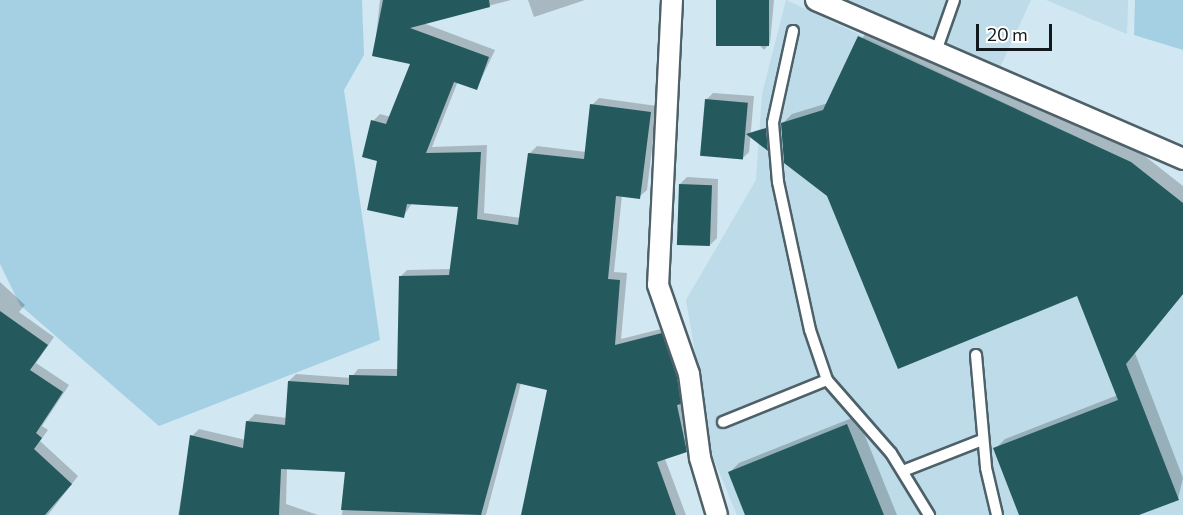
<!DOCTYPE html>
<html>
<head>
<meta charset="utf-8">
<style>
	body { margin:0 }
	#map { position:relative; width:1183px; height:515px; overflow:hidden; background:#d1e7f1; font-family:Commissioner,sans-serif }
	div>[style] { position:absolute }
	.built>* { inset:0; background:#bddbe8 }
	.green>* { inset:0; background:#a5d0e3 }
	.shadow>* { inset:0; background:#0003 }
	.building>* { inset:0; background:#245a5e; transform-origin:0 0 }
	.roads { filter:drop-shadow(2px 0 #4e6169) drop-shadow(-2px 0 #4e6169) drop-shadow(0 2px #4e6169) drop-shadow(0 -2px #4e6169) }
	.service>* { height:10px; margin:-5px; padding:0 5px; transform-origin:5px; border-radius:5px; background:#fff }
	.minor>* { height:20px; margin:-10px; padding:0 10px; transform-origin:10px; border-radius:10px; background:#fff }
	span { translate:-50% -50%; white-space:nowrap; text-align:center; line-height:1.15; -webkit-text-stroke:6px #fff; paint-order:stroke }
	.scale { position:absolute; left:976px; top:24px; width:76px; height:27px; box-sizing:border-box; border:3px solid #11191c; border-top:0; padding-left:8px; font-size:18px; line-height:21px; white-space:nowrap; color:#11191c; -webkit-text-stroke:4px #fff; paint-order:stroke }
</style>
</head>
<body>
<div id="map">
	<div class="built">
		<i style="clip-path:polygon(786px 0,1131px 162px,1183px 203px,1183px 515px,737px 515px,713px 457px,686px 300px,756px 180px,762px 94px)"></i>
		<i style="clip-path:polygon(835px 0,1031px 0,996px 76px)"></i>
		<i style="clip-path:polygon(1046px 0,1128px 0,1127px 34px)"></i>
	</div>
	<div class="green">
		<i style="clip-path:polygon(0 0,362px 0,364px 55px,344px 90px,380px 340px,159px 426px,20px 305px,0 264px)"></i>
		<i style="clip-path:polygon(1135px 0,1183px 0,1183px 50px,1134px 35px)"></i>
	</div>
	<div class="shadow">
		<i style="clip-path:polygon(380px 0,511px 0,423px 23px,495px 50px,477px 88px,458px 81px,432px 147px,487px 145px,484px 213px,521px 218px,530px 153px,537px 146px,586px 152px,592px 105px,599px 98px,657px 106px,647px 190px,639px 197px,622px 195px,614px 272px,627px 273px,621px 339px,669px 327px,684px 369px,693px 443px,665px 459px,686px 515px,522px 515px,549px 389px,521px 383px,486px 515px,342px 515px,347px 470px,287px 468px,286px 504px,318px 515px,178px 515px,192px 436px,199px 429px,246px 440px,248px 421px,255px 414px,287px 418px,289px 381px,296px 374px,351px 378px,358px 369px,398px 369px,400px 277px,407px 270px,451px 269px,460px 206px,412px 203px,403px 217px,379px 160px,373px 121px,380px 114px,391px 117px,412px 62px,374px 55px)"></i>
		<i style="clip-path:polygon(528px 0,585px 0,534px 17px)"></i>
		<i style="clip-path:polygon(717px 0,774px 0,770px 43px,764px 50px)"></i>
		<i style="clip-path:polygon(868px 28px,1141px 153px,1183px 186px,1183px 294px,1135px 353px,1183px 478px,1178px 499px,1135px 515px,1021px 515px,995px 449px,1005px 439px,1118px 395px,1078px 294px,828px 195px,782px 124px,792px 114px,828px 103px)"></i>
		<i style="clip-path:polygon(713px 93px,754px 96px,749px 152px,742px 159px,706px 100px)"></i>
		<i style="clip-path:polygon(687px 177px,718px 179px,717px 238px,710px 245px,680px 184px)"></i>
		<i style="clip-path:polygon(0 282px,25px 305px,19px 312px,54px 337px,36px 363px,69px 385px,42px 426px,48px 430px,40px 441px,78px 476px,48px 515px,0 515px)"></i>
		<i style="clip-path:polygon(857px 416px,897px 515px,747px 515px,729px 473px,739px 463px)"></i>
	</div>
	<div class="building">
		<i style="clip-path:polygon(383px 0,489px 0,490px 7px,410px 28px,489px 57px,477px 90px,454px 82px,426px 153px,481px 152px,477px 219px,518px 225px,528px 153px,584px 159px,590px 104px,651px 112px,640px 199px,616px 196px,608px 279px,620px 280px,615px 345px,662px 333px,677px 377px,681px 404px,677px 405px,687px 452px,657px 462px,676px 515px,521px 515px,547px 390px,517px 383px,481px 515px,341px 510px,345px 472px,281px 469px,279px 515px,179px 515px,190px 435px,243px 448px,246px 421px,285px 425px,288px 381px,349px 385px,349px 375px,397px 376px,399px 276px,449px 275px,458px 207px,407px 204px,404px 218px,367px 210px,377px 161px,362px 157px,371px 120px,386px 124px,410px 64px,372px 56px)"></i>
		<i style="left:716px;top:0;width:53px;height:46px"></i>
		<i style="clip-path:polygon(858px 36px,1131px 162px,1183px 203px,1183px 294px,1126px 364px,1179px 500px,1139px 515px,1019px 515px,993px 448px,1118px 400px,1077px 296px,898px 369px,827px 196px,784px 163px,781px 123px,823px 110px)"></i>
		<i style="left:705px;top:99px;width:43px;height:57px;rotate:5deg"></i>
		<i style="clip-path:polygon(766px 128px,768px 151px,746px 134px)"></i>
		<i style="left:679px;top:184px;width:33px;height:61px;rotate:2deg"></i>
		<i style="clip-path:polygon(0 311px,48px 345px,30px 370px,63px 392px,36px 433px,42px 438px,34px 449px,72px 484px,45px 515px,0 515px)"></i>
		<i style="clip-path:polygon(847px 424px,884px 515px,745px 515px,728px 472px)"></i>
	</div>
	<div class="roads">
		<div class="service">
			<i style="left:793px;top:31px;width:94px;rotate:102.3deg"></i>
			<i style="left:773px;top:123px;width:59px;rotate:85.2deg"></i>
			<i style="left:778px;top:182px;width:151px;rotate:77.8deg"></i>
			<i style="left:810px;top:330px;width:53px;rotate:71.2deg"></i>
			<i style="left:827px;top:380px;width:97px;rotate:48.8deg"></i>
			<i style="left:891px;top:453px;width:73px;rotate:58.5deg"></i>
			<i style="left:935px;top:54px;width:57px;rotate:-70.6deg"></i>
			<i style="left:976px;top:355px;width:113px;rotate:84.9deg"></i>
			<i style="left:986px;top:468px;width:48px;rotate:76.8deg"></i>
			<i style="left:723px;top:422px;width:112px;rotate:-22deg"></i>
			<i style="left:903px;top:471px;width:85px;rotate:-21.4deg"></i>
		</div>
		<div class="minor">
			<i style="left:672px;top:0;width:285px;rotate:92.8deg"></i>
			<i style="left:658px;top:285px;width:94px;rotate:70.8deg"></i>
			<i style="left:689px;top:374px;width:85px;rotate:82.5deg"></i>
			<i style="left:700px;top:458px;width:59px;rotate:73.4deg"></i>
			<i style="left:816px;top:0;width:400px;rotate:23.4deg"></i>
		</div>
	</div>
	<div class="scale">20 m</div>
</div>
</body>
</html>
